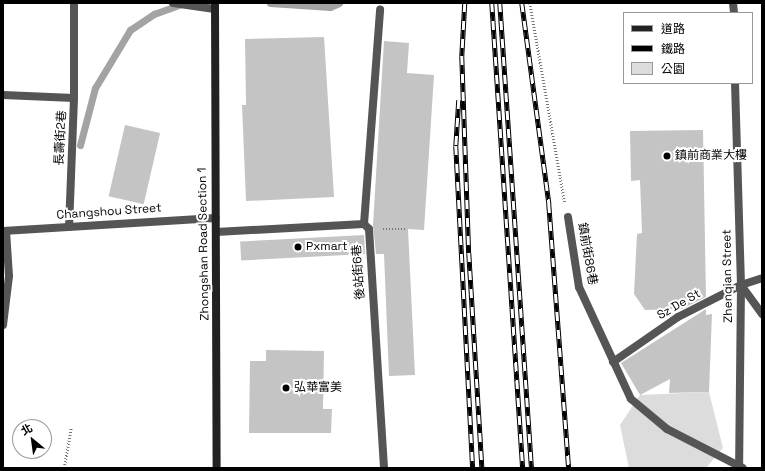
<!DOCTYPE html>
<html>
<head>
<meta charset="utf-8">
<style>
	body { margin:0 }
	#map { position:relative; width:765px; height:471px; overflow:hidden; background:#fff; font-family:"Space Grotesk","Noto Sans TC",sans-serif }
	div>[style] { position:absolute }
	.green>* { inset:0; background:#dcdcdc }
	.stream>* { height:7px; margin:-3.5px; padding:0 3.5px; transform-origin:3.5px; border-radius:3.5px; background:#a3a3a3 }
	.building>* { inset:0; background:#c4c4c4; transform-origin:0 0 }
	.path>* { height:2.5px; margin-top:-1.25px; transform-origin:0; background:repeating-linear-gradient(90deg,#777 0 1px,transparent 0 3px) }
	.service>* { height:8px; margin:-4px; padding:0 4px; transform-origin:4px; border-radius:4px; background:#555 }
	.minor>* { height:8px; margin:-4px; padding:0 4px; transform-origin:4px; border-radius:4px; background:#555 }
	.tertiary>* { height:8px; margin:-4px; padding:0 4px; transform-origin:4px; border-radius:4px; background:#555 }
	.secondary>* { height:8px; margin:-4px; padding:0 4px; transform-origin:4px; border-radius:4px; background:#222 }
	.rail>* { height:4.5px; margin-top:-2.25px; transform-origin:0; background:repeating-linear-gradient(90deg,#fff 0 9px,#000 0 18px); box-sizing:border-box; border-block:1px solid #000 }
	.dots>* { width:11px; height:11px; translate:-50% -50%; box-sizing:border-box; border:2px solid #fff; border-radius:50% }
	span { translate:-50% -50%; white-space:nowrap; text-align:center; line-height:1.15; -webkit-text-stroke:4px #fff; paint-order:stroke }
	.street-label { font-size:12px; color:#000 }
	.poi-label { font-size:12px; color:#000 }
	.left { translate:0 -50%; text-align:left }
	.frame { position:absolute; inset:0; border:4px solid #000; pointer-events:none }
	.legend { position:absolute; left:623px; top:12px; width:130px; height:72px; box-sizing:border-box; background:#fff; border:1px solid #999; margin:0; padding:5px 7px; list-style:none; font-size:12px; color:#000 }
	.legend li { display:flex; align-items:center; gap:8px; height:20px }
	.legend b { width:20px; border:1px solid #999 }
	.north { position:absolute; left:12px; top:419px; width:40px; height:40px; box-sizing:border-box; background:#fff; border:1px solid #999; border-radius:50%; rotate:331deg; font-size:11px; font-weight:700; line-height:16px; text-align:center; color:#000 }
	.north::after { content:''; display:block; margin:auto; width:14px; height:18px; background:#000; clip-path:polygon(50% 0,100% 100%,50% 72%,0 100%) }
</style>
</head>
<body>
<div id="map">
	<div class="green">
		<i style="clip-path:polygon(709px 392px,723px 448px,706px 468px,629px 468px,620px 425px,640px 395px)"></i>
	</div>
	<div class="stream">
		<i style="left:270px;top:3px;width:60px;rotate:3.8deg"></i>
		<i style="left:330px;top:7px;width:10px;rotate:-24deg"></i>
		<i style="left:80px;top:145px;width:59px;rotate:-75.3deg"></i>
		<i style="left:95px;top:88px;width:68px;rotate:-58.9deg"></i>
		<i style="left:130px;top:30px;width:29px;rotate:-34deg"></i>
		<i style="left:154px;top:14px;width:30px;rotate:-20deg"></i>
	</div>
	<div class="building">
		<i style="clip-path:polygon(324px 37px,334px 197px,246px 201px,242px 105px,246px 105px,245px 39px)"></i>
		<i style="clip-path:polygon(384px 41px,409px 43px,407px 73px,434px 75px,424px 230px,408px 229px,415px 375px,389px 376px,384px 254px,376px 254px,373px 225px)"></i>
		<i style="left:125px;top:125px;width:36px;height:73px;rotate:13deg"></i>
		<i style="clip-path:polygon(703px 130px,706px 297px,682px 309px,645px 310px,634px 294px,637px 234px,642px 233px,640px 180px,631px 181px,630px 131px)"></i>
		<i style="left:364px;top:235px;width:19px;height:124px;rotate:87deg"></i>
		<i style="clip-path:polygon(706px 309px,706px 315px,712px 314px,709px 392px,669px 393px,670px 379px,640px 395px,621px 363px)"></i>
		<i style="clip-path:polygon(266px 350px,324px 351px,323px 409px,332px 409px,331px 433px,249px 433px,250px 361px,266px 361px)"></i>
	</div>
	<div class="path">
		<i style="left:530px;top:3px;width:203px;rotate:80.1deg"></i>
		<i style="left:383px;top:229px;width:22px"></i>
		<i style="left:64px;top:468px;width:41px;rotate:-80.1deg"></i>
	</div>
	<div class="service">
		<i style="left:173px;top:3px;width:42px;rotate:8.1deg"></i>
		<i style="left:3px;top:95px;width:71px;rotate:2.4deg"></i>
		<i style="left:74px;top:98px;width:129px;rotate:92.2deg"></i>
		<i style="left:74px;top:98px;width:95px;rotate:-90deg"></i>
		<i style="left:568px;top:217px;width:71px;rotate:81.1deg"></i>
		<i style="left:579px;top:287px;width:123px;rotate:65.1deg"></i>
		<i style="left:631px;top:399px;width:47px;rotate:39.8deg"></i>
		<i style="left:667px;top:429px;width:85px;rotate:27.2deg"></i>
		<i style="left:364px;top:224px;width:215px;rotate:-85.7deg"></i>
		<i style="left:216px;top:232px;width:148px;rotate:-3.1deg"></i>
		<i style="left:364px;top:224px;width:7px;rotate:45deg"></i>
		<i style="left:369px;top:229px;width:239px;rotate:86.4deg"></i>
		<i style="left:613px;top:362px;width:79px;rotate:-34.7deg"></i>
		<i style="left:678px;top:317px;width:71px;rotate:-26.9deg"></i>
		<i style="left:741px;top:285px;width:36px;rotate:54deg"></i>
	</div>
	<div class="minor">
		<i style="left:3px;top:231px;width:213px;rotate:-3.5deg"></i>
		<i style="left:741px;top:285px;width:22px;rotate:-18deg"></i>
		<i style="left:3px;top:325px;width:49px;rotate:-83deg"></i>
		<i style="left:9px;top:276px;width:45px;rotate:-93.8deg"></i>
	</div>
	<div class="tertiary">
		<i style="left:733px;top:3px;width:10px;rotate:84deg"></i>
		<i style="left:735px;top:83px;width:202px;rotate:88.3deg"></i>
		<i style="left:741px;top:285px;width:183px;rotate:90.6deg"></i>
	</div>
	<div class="secondary">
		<i style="left:215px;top:3px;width:465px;rotate:89.8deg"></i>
	</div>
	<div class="rail">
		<i style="left:465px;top:3px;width:53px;rotate:93.2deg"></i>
		<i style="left:462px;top:56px;width:197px;rotate:88deg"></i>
		<i style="left:469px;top:253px;width:215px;rotate:86.5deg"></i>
		<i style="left:492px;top:3px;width:466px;rotate:86.2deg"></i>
		<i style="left:500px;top:3px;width:466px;rotate:86.1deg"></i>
		<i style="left:522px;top:3px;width:203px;rotate:82.3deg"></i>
		<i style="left:549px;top:204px;width:265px;rotate:85.7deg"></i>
		<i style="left:459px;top:100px;width:46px;rotate:93.7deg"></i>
		<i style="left:456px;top:146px;width:322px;rotate:87deg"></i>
	</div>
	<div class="dots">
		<i style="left:667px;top:156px;background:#000"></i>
		<i style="left:298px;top:247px;background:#000"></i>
		<i style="left:286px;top:388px;background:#000"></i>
	</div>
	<div class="street-label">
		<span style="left:61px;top:138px;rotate:-87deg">長壽街2巷</span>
		<span style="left:109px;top:212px;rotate:-4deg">Changshou Street</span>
		<span style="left:204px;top:244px;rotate:-91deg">Zhongshan Road Section 1</span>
		<span style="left:587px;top:254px;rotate:80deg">鎮前街86巷</span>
		<span style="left:359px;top:272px;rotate:-94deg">後站街6巷</span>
		<span style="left:728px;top:276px;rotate:-91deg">Zhenqian Street</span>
		<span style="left:679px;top:305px;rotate:-30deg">Sz De St</span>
	</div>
	<div class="poi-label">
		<span class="left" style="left:675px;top:156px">鎮前商業大樓</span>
		<span class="left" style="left:306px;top:247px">Pxmart</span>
		<span class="left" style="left:294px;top:388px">弘華富美</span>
	</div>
	<div class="frame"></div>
	<ul class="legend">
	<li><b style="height:5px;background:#222"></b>道路</li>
	<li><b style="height:5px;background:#000"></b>鐵路</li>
	<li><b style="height:11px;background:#dcdcdc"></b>公園</li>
	</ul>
	<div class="north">北</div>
</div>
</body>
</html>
